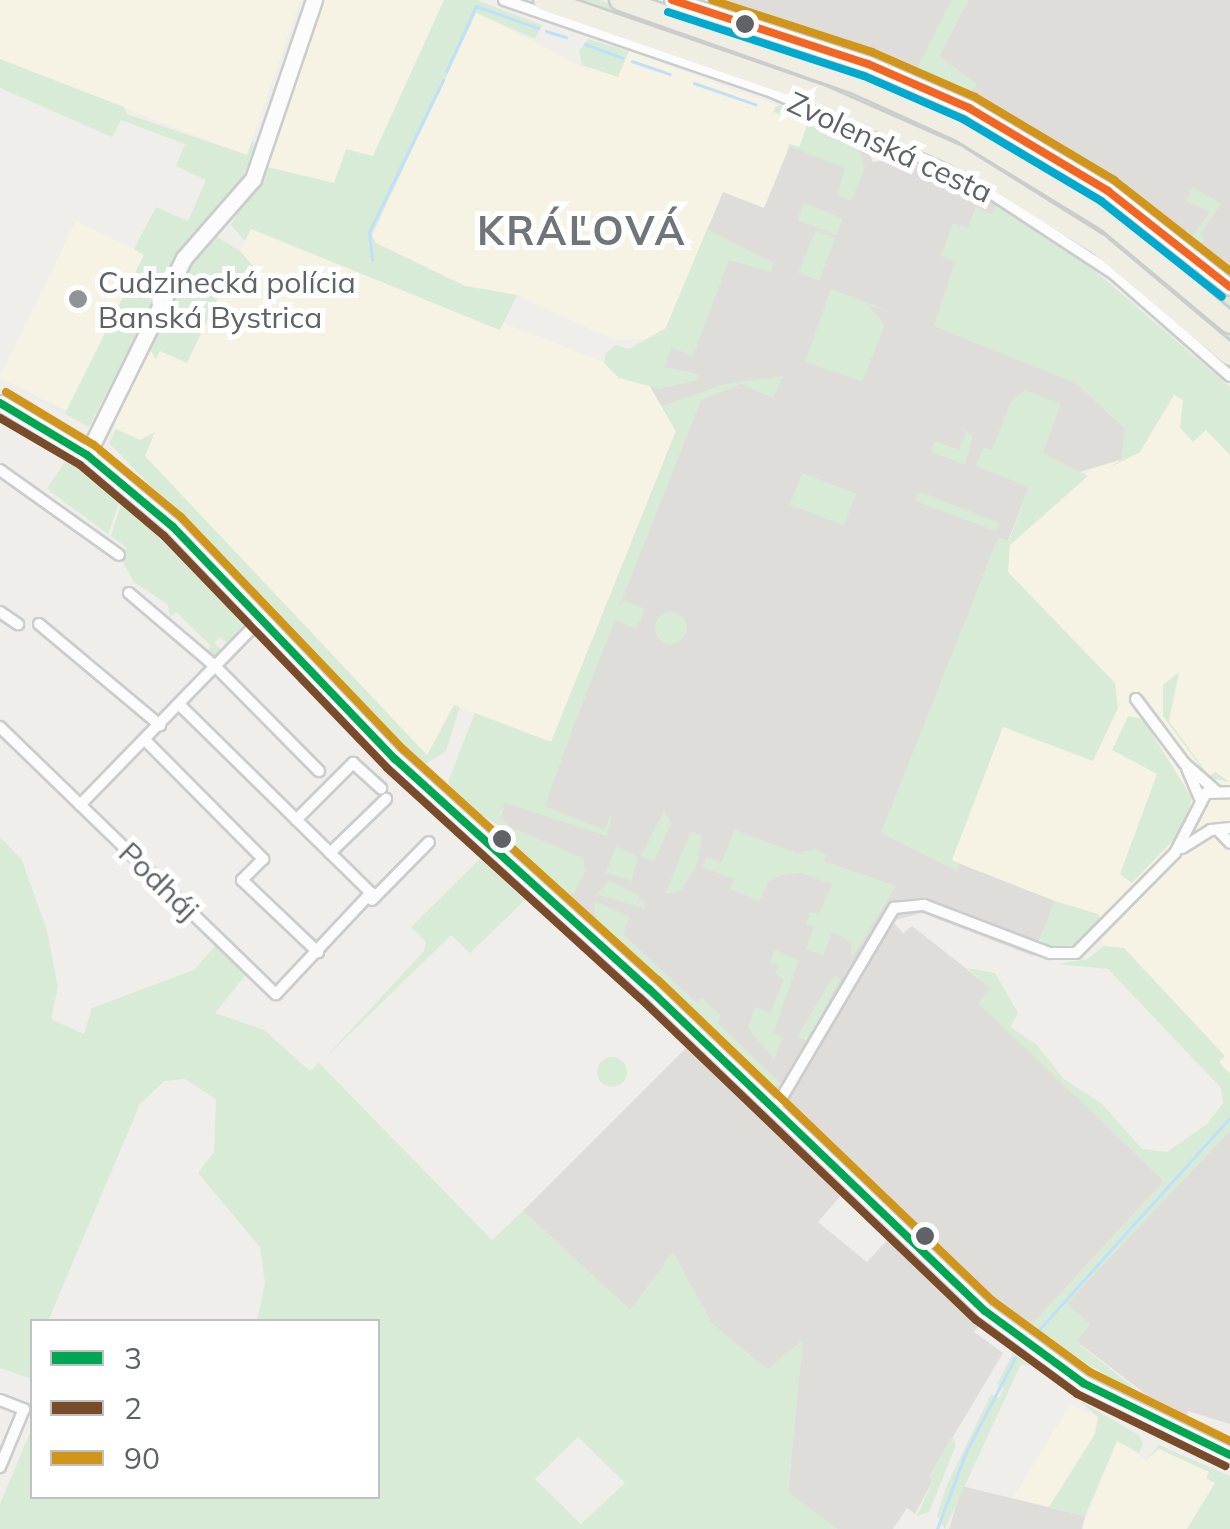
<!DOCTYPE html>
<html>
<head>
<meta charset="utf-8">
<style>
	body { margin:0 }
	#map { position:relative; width:1230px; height:1529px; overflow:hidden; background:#efeeea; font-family:Mulish,sans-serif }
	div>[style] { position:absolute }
	.commercial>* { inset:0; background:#f7f3e4; transform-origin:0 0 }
	.industrial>* { inset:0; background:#dfddda }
	.green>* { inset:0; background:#d8ebd6; transform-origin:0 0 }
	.round { border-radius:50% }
	.stream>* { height:2.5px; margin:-1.25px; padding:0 1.25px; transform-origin:1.25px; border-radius:1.25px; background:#bfe0f9 }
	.roads { filter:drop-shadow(2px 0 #cbcccc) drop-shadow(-2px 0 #cbcccc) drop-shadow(0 2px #cbcccc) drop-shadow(0 -2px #cbcccc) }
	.street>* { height:10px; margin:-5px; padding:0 5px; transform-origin:5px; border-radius:5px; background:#fdfcfc }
	.secondary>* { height:15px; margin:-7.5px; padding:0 7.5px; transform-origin:7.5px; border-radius:7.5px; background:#fdfcfc }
	.highway>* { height:20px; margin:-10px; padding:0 10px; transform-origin:10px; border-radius:10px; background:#f0ede3 }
	.bus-1>* { height:8px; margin:-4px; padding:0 4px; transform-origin:4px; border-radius:4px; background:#00a651 }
	.bus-2>* { height:8px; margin:-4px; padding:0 4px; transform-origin:4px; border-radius:4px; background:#7a4b2a }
	.bus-3>* { height:8px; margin:-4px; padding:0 4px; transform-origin:4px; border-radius:4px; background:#d1951a }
	.bus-4>* { height:8px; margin:-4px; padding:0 4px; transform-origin:4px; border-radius:4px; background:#f26522 }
	.bus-5>* { height:8px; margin:-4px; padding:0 4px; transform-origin:4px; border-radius:4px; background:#00a9ce }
	.dots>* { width:28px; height:28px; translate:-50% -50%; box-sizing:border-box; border:5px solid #fff; border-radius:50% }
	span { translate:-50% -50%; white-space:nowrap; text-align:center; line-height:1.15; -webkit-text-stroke:10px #fff; paint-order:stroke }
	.street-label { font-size:30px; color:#5f6368 }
	.poi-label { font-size:30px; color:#5f6368 }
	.left { translate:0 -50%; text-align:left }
	.district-label { font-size:40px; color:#70757a; font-weight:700; letter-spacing:2.5px }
	.legend { position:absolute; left:30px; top:1319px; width:350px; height:180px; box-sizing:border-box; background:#fff; border:2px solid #bfc1c3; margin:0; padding:12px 18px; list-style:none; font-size:30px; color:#5f6368 }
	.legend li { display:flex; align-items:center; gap:20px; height:50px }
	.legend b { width:50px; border:2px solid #bfc1c3 }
</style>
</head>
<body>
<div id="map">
	<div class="commercial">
		<i style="clip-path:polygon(0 0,300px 0,247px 155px,10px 65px,0 59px)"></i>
		<i style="clip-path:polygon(319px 0,444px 0,373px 156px,334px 183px,263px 166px)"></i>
		<i style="clip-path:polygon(477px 12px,589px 71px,592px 65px,618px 77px,629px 51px,811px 118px,799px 148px,790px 145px,764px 208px,723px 193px,666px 328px,653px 339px,612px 339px,517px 295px,465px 286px,376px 243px,372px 235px)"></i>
		<i style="left:76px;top:221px;width:76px;height:174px;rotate:26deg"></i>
		<i style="clip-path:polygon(251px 228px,499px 330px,503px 323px,645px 378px,676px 430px,551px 743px,454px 705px,427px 756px,144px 455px,153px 434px,140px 440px,116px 429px,114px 417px,147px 344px,155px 359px,160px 351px,187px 363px)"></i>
		<i style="clip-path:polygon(1176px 380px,1230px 430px,1230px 1074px,1094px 934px,1095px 917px,951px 861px,1003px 726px,1092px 760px,1116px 706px,1114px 683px,990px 558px,1088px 472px)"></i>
		<i style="clip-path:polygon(1070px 1405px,1098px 1417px,1095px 1434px,1049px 1507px,1013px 1498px)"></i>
		<i style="clip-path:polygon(1117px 1440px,1146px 1460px,1159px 1448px,1209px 1472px,1215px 1483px,1187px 1529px,1082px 1529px)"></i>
	</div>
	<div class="industrial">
		<i style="clip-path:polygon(714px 0,1230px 0,1230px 284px,1194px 244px,1146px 208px,971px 97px,892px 61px)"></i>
		<i style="clip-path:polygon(811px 118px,859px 134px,873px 162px,903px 158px,998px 204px,991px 215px,976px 208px,934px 326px,1076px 383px,1141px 443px,1120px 460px,1029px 487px,1008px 541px,998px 538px,882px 833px,1055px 901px,1033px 956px,922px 913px,892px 921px,903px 933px,912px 926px,991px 988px,979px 1003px,1164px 1181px,1025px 1332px,498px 834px,504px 800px,526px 808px,676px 431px,645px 378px,723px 192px,764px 208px,790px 145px,799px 148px)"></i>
		<i style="clip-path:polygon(691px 1043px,842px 1194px,818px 1222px,867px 1262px,891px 1236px,981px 1322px,974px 1332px,1003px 1353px,929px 1477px,933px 1480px,915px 1514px,907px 1508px,893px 1529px,837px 1529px,788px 1493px,802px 1341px,768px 1370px,713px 1325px,693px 1294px,630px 1310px,523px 1211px)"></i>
		<i style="clip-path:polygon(1230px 1124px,1230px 1424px,1188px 1411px,1185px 1418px,1156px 1402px,1076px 1341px,1067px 1303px)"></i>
		<i style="clip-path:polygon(962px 1486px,1085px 1516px,1082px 1529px,949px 1529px)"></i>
	</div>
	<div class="green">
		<i style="clip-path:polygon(444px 0,477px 0,542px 25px,535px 39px,476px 13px,372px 235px,376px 243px,465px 286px,517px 295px,500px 330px,251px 229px,245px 241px,231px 225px,263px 166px,334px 183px,346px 149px,373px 156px)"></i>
		<i style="clip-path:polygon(562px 0,599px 0,927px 121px,1086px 214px,1230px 331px,1230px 348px,992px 170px)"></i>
		<i style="clip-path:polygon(643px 0,832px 58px,954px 107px,1103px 195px,1230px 295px,1230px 312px,1081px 194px,975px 130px)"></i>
		<i style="clip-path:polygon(951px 0,969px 0,939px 56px,977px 84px,966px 96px,914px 74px)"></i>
		<i style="clip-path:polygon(588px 39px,629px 51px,618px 77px,582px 65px,579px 51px)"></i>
		<i style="clip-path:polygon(0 59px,124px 107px,127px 114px,247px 155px,252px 141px,257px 146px,238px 186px,179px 250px,89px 427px,12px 385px,65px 413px,144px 255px,134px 249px,156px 207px,188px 221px,206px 180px,176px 166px,185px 144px,121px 120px,112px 137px,0 88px)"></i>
		<i style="clip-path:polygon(780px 105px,858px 145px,865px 168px,851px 201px,837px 195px,845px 168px,791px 147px,787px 151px,789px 144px,799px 147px,807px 125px,774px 112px,771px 118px,775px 107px)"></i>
		<i style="clip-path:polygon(1193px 187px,1221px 204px,1201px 233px,1205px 240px,1194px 246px,1180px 235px,1188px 230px,1191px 238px,1210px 212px,1186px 201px)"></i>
		<i style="left:804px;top:203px;width:42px;height:18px;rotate:22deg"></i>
		<i style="clip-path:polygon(998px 204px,1088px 265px,1230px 387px,1230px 455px,1206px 430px,1193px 442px,1180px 428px,1183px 400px,1174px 395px,1140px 452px,1107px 469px,1121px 460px,1125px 428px,1076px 383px,934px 326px,955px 262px,941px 256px,953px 223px,968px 228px,976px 207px,991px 214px)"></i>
		<i style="clip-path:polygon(707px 229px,774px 263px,771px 272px,729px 260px,693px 356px,672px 348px,664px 367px,698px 374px,697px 380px,660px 389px,619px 378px,604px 363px,606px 353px,616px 345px,629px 349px,666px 328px)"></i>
		<i style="left:815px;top:230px;width:22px;height:46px;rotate:21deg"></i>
		<i style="clip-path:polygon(211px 233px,240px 251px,254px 267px,254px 280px,246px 295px,224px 285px,187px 363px,160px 351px,156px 359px,147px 344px,183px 268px)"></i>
		<i style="clip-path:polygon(831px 289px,892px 312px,867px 305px,885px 325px,862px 381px,805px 362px)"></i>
		<i style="clip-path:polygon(783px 376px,773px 398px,741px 384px,701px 400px,619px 608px,624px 600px,645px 609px,636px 629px,615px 620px,574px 725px,545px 806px,604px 830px,612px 813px,607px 836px,505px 803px,500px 814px,509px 827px,503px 828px,464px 804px,448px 782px,475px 713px,551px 742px,676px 431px,662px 406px,725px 384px)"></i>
		<i style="clip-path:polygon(1025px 390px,1061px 404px,1043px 453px,1088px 476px,1010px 545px,1008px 572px,1115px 683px,1118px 708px,1093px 761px,1003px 727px,952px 860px,960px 864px,957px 871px,881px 833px,998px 538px,1009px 541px,1029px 487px,976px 466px,983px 448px,992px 450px,1011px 401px)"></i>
		<i style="clip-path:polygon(959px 426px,973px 436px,965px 464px,931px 452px,935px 441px,959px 450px,966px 432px)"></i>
		<i style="clip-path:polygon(116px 429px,140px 440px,155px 432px,145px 456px,427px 755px,454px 705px,460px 707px,446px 751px,424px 765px,404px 747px,109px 443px)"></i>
		<i style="clip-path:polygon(66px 460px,120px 500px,108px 534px,47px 489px)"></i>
		<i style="left:802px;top:473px;width:58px;height:34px;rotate:21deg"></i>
		<i style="clip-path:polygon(921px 492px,999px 523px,996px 531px,915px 501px)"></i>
		<i style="clip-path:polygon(122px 501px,244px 623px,228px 644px,220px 637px,214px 643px,222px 650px,214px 658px,206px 653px,211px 646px,176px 612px,170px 617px,168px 605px,134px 582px,121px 559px,127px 548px,111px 536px)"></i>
		<i class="round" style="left:655px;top:612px;width:32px;height:32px"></i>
		<i style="clip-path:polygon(1179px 672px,1169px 721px,1209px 776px,1215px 772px,1230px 782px,1214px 779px,1209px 776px,1206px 774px,1163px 716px,1163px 685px)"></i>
		<i style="clip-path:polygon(1128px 716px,1143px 719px,1192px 798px,1185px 828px,1132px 883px,1120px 874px,1157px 774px,1112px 750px)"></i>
		<i style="clip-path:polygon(664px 811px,671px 823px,654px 862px,641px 856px)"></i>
		<i style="clip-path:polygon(515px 829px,583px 858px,586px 870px,574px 894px,564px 893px,508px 839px,505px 832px)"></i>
		<i style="clip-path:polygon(734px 830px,797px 853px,815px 849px,826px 854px,824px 861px,896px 886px,852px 958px,851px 942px,832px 932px,823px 955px,806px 949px,814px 927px,806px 924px,810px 912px,819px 914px,832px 884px,801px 873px,781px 875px,769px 881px,759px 901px,730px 889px,734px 879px,702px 867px,707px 857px,721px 863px)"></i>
		<i style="clip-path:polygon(691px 831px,702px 836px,696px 867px,680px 891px,665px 894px)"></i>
		<i style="clip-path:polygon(evenodd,0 837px,22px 860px,47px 931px,58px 987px,51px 1019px,84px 1034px,92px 1008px,194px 970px,218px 943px,249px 971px,215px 1013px,264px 1030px,310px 1071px,319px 1063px,492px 1240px,523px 1211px,630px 1310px,673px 1252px,713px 1325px,767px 1369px,803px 1340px,788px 1492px,837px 1529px,0 1529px,0 1504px,32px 1428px,32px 1496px,378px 1496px,378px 1322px,257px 1321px,265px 1283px,260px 1247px,198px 1173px,214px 1152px,216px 1099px,185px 1079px,164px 1081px,140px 1104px,48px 1321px,32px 1322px,32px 1379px,0 1368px,0 837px,578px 1437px,625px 1483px,581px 1524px,535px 1479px,578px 1437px)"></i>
		<i style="clip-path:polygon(616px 846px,637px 856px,632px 881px,606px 873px)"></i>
		<i style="clip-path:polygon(480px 859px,525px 900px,470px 953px,451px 935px,323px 1060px,424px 951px,426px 942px,411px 927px)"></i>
		<i style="clip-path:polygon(609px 881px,640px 895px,636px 904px,644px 898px,645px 909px,597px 894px)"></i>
		<i style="clip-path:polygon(594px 901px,630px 917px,623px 934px,698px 1004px,702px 998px,721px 1016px,717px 1022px,783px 1086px,772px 1086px,596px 922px)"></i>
		<i style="clip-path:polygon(1055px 901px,1098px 914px,1102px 922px,1080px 945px,1046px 947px,1040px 939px)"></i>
		<i style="clip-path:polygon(1104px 946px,1124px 948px,1225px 1056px,1219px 1062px,1230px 1074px,1230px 1131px,1067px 1303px,1090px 1324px,1076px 1342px,1156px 1405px,1028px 1328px,1164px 1181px,978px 1003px,990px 988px,968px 968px,995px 973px,1018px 1013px,1010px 1027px,1036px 1044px,1064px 1079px,1102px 1104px,1142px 1149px,1167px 1152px,1207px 1124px,1223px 1103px,1221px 1088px,1108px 969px,1058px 964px,1087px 959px)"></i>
		<i style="clip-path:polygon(775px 950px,799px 960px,773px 1033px,783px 1038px,774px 1059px,748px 1028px,755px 1007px,770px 1013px,784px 979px,775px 974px,779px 963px,769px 964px)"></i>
		<i style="clip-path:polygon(834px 975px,840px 979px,808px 1041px,797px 1037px)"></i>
		<i class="round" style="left:597px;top:1057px;width:30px;height:30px"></i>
		<i style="clip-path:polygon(1013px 1353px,1030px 1366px,1021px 1364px,945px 1529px,937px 1516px,946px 1487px,991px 1394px,999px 1398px,1004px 1389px,997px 1384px)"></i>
		<i style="clip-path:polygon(1080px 1401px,1139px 1435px,1143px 1444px,1139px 1453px,1117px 1441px,1085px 1516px,1049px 1507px,1095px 1434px,1098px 1417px)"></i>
		<i style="clip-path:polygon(952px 1436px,956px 1445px,929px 1512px,917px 1516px,933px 1480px,929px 1477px)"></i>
		<i style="clip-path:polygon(1159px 1445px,1230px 1476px,1230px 1529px,1187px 1529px,1215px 1483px,1206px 1478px,1209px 1472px,1159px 1449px,1146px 1460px)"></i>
	</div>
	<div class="stream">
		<i style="left:546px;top:31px;width:21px;rotate:17deg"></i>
		<i style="left:585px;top:44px;width:40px;rotate:20.2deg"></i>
		<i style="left:632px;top:61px;width:40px;rotate:18.9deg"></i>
		<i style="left:446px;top:72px;width:72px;rotate:-65.6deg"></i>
		<i style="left:476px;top:6px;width:66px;rotate:19.5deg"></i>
		<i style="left:694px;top:83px;width:65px;rotate:19deg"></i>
		<i style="left:372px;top:260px;width:28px;rotate:-96deg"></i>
		<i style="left:369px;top:232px;width:169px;rotate:-64deg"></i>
		<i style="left:1037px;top:1332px;width:288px;rotate:-48deg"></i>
		<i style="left:937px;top:1529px;width:82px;rotate:-69.4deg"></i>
		<i style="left:966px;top:1452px;width:106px;rotate:-62.5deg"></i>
	</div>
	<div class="roads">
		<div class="street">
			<i style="left:504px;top:0;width:283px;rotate:18.9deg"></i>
			<i style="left:772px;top:92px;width:214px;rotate:23.7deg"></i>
			<i style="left:968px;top:178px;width:175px;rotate:33.3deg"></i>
			<i style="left:1114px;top:274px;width:154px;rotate:41.3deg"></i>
			<i style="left:0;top:470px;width:146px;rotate:35.5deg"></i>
			<i style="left:129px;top:593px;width:116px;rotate:40.4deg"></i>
			<i style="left:217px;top:668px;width:145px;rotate:45.3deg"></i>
			<i style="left:0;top:612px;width:22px;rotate:34deg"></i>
			<i style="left:39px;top:624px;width:158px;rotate:39.9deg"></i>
			<i style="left:1136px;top:699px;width:80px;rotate:53.1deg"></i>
			<i style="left:1184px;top:763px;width:41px;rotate:41.1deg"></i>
			<i style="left:0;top:727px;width:384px;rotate:44.1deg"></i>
			<i style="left:276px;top:994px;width:139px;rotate:-46.8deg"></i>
			<i style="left:371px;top:893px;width:268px;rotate:-135.5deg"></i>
			<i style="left:145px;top:740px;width:168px;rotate:45.2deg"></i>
			<i style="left:263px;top:859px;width:30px;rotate:135deg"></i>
			<i style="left:242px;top:880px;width:105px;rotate:43.5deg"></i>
			<i style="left:1187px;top:768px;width:36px;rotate:67deg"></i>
			<i style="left:80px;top:805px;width:260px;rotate:-45.8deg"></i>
			<i style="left:296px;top:820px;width:81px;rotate:-45deg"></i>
			<i style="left:353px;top:763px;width:38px;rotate:42deg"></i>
			<i style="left:1219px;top:831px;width:16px;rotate:47deg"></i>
			<i style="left:1182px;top:848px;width:34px;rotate:-32deg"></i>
			<i style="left:1211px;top:830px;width:19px;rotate:-6deg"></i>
			<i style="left:330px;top:853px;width:78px;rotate:-44deg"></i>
			<i style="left:372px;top:900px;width:81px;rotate:-45.5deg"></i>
			<i style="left:775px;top:1109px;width:234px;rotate:-59.4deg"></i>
			<i style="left:894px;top:908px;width:30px;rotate:-6deg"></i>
			<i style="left:924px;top:905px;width:135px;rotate:20.9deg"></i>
			<i style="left:1050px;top:953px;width:26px"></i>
			<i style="left:1076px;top:953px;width:141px;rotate:-45.3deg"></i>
			<i style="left:1175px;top:853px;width:68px;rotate:-62.7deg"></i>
			<i style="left:1206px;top:793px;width:24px;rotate:-2deg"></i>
			<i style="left:0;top:1400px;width:26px;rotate:21deg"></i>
			<i style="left:24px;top:1409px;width:63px;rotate:112.5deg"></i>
		</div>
		<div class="secondary">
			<i style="left:672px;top:0;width:206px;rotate:18.1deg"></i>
			<i style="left:868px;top:64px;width:110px;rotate:23.5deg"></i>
			<i style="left:969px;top:108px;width:162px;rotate:30.8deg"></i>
			<i style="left:1108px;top:191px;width:155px;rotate:38.2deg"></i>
			<i style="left:0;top:403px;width:101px;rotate:30.9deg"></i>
			<i style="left:87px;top:455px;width:112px;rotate:39.9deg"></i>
			<i style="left:173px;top:527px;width:321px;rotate:46.3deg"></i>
			<i style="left:395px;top:759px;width:343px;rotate:42.2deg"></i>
			<i style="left:649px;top:989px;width:465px;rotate:43.8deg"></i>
			<i style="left:985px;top:1311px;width:122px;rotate:36.3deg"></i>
			<i style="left:1083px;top:1383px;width:164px;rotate:26.1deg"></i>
			<i style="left:87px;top:455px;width:220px;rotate:-63.8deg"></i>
			<i style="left:184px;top:258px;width:105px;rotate:-48.9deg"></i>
			<i style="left:253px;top:179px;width:189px;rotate:-71.2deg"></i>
		</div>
		<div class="highway">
			<i style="left:544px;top:0;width:291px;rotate:19.1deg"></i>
			<i style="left:819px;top:95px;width:151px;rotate:23.8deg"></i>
			<i style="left:957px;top:156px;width:168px;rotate:32.1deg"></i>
			<i style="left:1099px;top:245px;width:171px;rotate:40deg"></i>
			<i style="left:620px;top:0;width:252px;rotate:19.4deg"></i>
			<i style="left:858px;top:84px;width:113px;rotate:24.5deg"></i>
			<i style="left:961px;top:131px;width:172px;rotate:31.5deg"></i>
			<i style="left:1108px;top:221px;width:159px;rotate:39.9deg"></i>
		</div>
	</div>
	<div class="bus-1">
		<i style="left:0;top:403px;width:101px;rotate:30.9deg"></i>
		<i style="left:87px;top:455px;width:112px;rotate:39.9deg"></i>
		<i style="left:173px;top:527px;width:321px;rotate:46.3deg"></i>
		<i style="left:395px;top:759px;width:343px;rotate:42.2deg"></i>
		<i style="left:649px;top:989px;width:465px;rotate:43.8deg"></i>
		<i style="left:985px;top:1311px;width:122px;rotate:36.3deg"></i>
		<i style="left:1083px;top:1383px;width:164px;rotate:26.1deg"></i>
	</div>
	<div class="bus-2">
		<i style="left:0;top:418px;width:93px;rotate:30.4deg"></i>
		<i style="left:80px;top:465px;width:110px;rotate:40.2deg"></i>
		<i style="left:164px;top:536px;width:322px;rotate:46.1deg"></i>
		<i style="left:387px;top:768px;width:342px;rotate:42.3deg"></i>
		<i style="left:640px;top:998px;width:465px;rotate:43.8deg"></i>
		<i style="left:976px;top:1320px;width:125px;rotate:36.2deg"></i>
		<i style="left:1077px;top:1394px;width:165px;rotate:25.9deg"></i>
	</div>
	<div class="bus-3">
		<i style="left:712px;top:0;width:168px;rotate:18deg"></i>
		<i style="left:872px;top:52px;width:112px;rotate:23.6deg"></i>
		<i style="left:975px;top:97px;width:162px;rotate:30.8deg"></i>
		<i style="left:1114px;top:180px;width:147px;rotate:38.1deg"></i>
		<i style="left:6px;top:392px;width:103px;rotate:31.1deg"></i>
		<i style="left:94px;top:445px;width:113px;rotate:39.6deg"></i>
		<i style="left:181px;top:517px;width:323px;rotate:46.3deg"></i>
		<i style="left:404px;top:750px;width:343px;rotate:42.2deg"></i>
		<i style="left:658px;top:980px;width:464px;rotate:43.8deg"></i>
		<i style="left:993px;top:1301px;width:120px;rotate:36.2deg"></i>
		<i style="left:1090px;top:1372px;width:156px;rotate:26.2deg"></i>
	</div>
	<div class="bus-4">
		<i style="left:672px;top:0;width:206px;rotate:18.1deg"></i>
		<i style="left:868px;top:64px;width:110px;rotate:23.5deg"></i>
		<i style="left:969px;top:108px;width:162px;rotate:30.8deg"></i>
		<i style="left:1108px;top:191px;width:155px;rotate:38.2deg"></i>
	</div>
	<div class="bus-5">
		<i style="left:668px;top:12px;width:206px;rotate:18.1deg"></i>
		<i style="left:864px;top:76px;width:108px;rotate:23.5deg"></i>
		<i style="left:963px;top:119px;width:161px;rotate:30.7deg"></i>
		<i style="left:1101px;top:201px;width:154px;rotate:38.4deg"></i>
	</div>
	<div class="dots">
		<i style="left:745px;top:24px;background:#5f6368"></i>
		<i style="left:78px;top:299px;background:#919496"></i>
		<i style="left:502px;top:839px;background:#5f6368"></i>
		<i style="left:925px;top:1236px;background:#5f6368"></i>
	</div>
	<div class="street-label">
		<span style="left:890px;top:147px;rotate:25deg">Zvolenská cesta</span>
		<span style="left:159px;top:881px;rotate:44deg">Podháj</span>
	</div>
	<div class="poi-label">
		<span class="left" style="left:98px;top:299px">Cudzinecká polícia<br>Banská Bystrica</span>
	</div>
	<div class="district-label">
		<span style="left:582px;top:230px">KRÁĽOVÁ</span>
	</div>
	<ul class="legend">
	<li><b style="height:12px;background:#00a651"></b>3</li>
	<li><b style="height:12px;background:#7a4b2a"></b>2</li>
	<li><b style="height:12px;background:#d1951a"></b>90</li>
	</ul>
</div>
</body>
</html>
